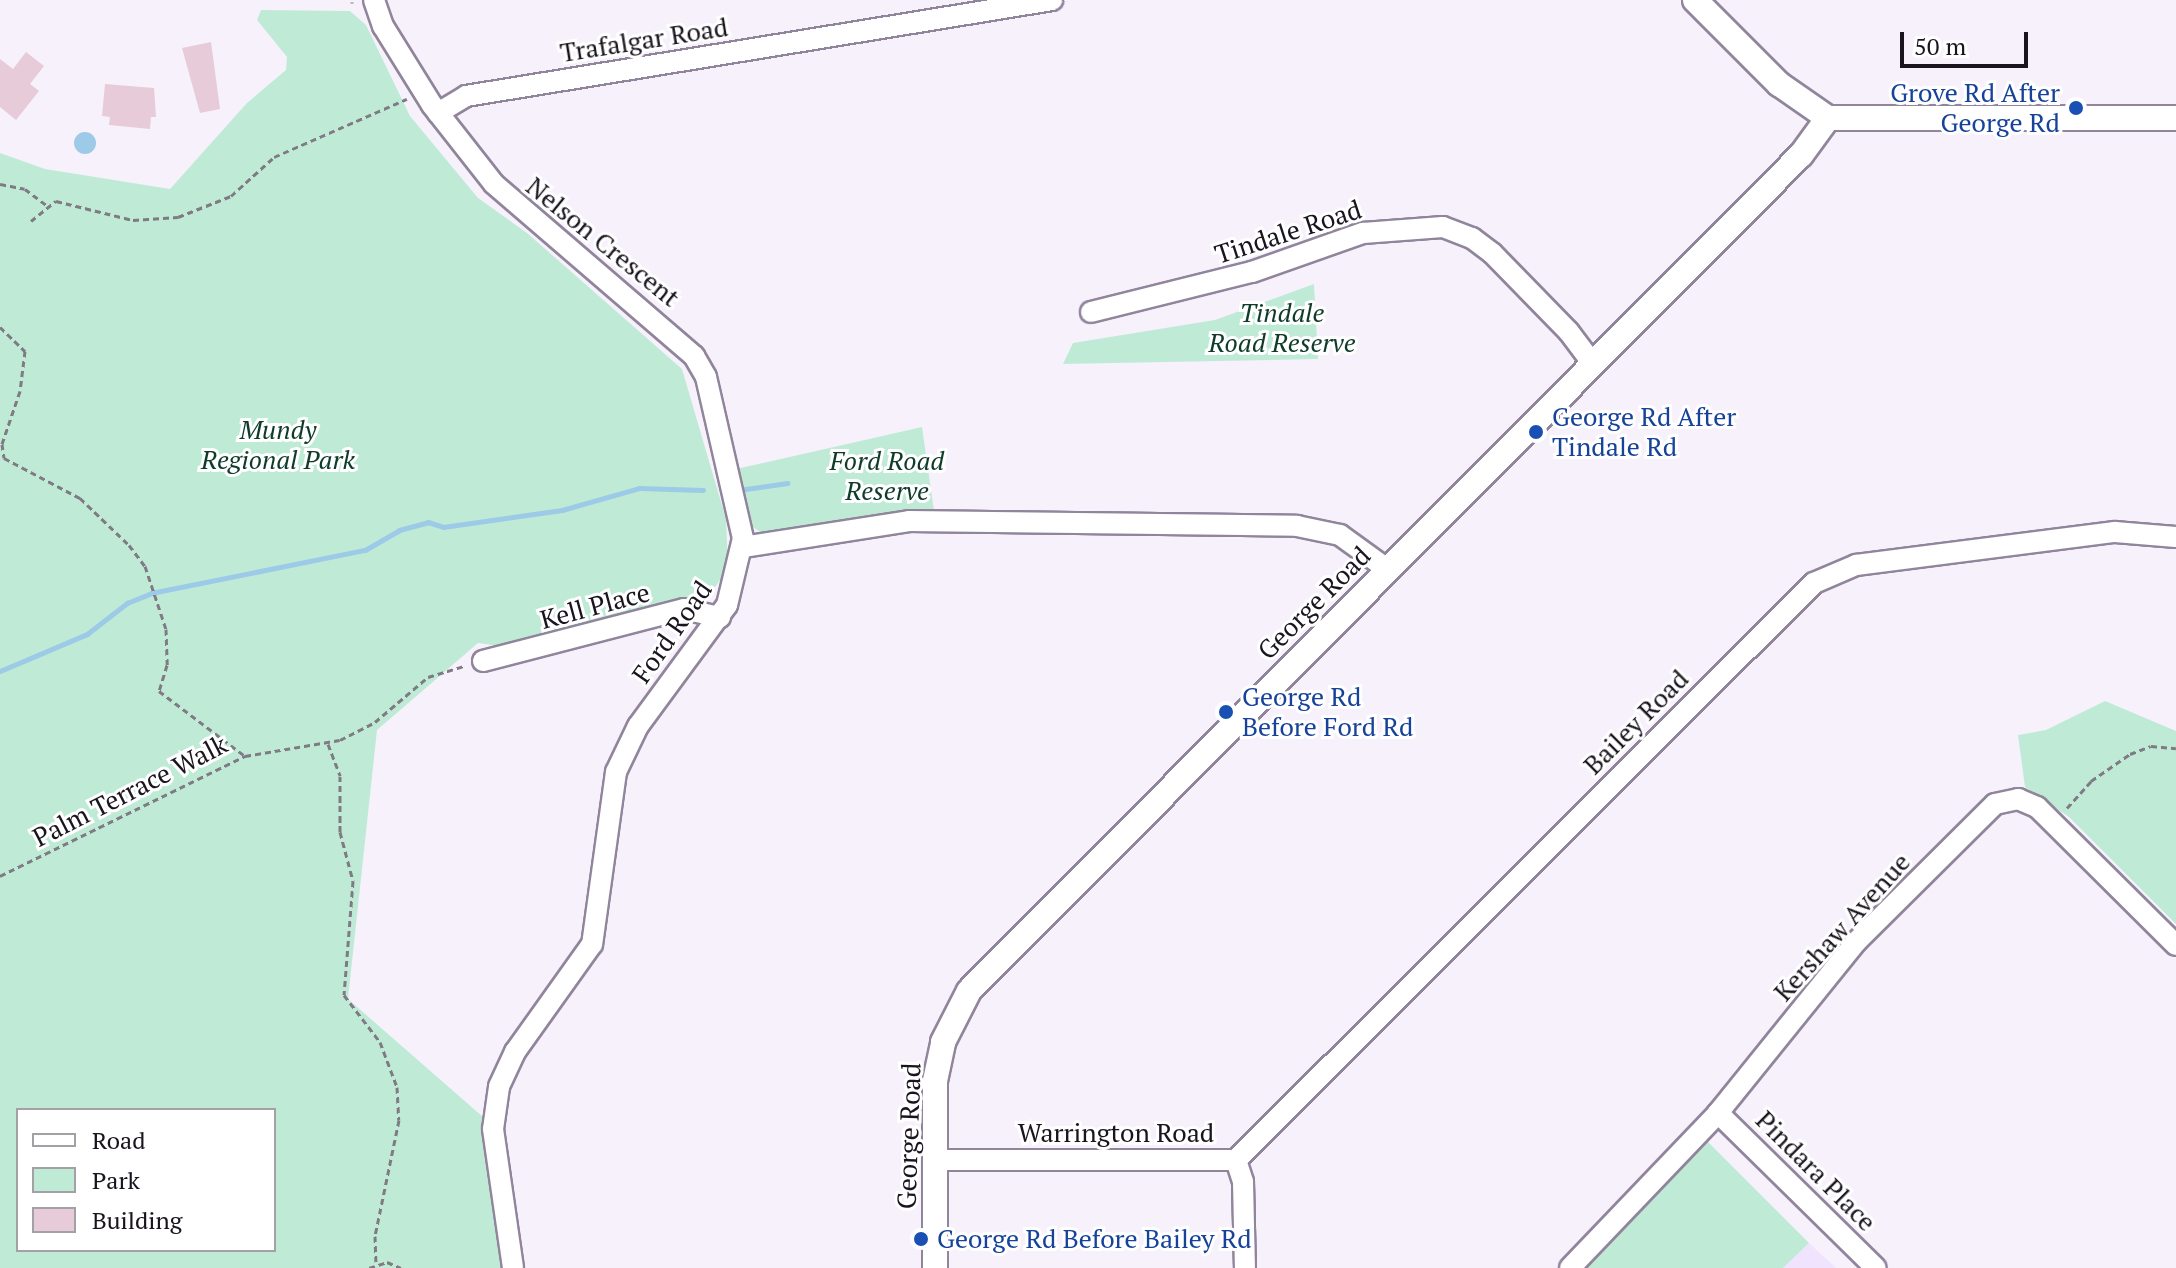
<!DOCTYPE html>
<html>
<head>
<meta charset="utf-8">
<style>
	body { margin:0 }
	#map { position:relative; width:2176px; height:1268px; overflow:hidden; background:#f7f1fc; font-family:"PT Serif",serif }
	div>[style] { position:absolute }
	.built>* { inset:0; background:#f0e3fd }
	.green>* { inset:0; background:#bfebd6 }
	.water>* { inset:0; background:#9ccae7 }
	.round { border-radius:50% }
	.stream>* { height:5px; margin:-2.5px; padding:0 2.5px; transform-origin:2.5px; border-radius:2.5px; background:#9ccae7 }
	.building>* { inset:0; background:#e7cbd9 }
	.path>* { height:3px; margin-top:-1.5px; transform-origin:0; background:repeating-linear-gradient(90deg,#7f7a84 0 6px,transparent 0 10px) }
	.roads { filter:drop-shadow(2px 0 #91859c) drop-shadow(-2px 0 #91859c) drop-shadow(0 2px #91859c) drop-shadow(0 -2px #91859c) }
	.minor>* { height:20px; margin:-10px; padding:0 10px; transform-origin:10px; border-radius:10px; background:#fff }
	.tertiary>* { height:24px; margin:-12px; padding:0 12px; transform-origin:12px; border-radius:12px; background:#fff }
	.dots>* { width:22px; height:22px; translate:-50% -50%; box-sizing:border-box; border:4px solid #fff; border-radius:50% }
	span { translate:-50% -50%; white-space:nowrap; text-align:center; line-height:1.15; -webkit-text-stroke:6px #fff; paint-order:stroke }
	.street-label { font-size:26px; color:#19141d }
	.transit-label { font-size:26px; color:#164399 }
	.right { translate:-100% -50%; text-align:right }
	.left { translate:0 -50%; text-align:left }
	.park-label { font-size:26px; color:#0f3b2a; font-style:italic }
	.legend { position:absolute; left:16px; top:1108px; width:260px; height:144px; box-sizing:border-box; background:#fff; border:2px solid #a3a1a5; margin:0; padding:10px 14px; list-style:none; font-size:24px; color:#19141d }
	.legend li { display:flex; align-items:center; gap:16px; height:40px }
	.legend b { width:40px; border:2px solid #a3a1a5 }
	.scale { position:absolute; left:1900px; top:32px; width:128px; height:36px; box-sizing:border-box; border:4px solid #19141d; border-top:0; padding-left:10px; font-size:24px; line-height:28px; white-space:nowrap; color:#19141d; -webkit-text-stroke:6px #fff; paint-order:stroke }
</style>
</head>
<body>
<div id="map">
	<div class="built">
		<i style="clip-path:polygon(1809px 1243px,1836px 1268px,1783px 1268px)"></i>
	</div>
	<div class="green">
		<i style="clip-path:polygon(evenodd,261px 10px,350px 11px,366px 25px,410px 116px,478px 198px,527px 233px,682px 369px,726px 519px,728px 569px,713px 590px,698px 597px,514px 648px,478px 643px,377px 730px,348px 999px,483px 1117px,504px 1268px,0 1268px,0 153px,45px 169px,170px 189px,247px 103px,286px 70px,287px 57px,257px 20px,261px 10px,18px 1110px,274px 1110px,274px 1250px,18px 1250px,18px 1110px)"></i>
		<i style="clip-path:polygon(1314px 284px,1318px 359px,1063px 364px,1073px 343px,1215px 320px)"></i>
		<i style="clip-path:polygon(922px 427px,934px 511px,763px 534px,750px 525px,736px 469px)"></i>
		<i style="clip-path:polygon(2105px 701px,2176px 731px,2176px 924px,2069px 817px,2025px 787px,2018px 735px,2046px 730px)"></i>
		<i style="clip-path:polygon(1707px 1141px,1809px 1243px,1783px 1268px,1579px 1268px)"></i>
	</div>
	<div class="water">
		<i class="round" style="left:74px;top:132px;width:22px;height:22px"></i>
	</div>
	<div class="stream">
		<i style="left:738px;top:490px;width:50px;rotate:-8deg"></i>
		<i style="left:156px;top:592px;width:213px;rotate:-11.4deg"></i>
		<i style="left:365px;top:550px;width:39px;rotate:-30deg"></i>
		<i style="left:399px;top:530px;width:30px;rotate:-15deg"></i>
		<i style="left:428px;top:522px;width:16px;rotate:18deg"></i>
		<i style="left:443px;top:527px;width:120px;rotate:-8.1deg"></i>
		<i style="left:562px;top:510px;width:80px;rotate:-15.9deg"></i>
		<i style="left:639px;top:488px;width:64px;rotate:1.8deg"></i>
		<i style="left:0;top:671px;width:95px;rotate:-23deg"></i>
		<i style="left:87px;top:634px;width:51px;rotate:-37.8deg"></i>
		<i style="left:127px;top:603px;width:29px;rotate:-22deg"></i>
	</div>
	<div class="building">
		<i style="clip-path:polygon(211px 42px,220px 109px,200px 113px,182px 48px)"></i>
		<i style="clip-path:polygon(26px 52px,44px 66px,30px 84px,39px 91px,16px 120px,0 107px,0 59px,13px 69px)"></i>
		<i style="clip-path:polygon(105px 84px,154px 88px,156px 117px,151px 117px,150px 129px,109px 125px,110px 117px,102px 116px)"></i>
	</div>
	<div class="path">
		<i style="left:352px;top:2px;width:1px;rotate:90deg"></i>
		<i style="left:0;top:184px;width:25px;rotate:11deg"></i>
		<i style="left:25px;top:189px;width:26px;rotate:37deg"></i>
		<i style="left:31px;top:221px;width:32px;rotate:-39deg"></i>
		<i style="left:56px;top:201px;width:79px;rotate:13.9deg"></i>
		<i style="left:133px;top:220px;width:45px;rotate:-3.8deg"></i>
		<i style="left:178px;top:217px;width:57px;rotate:-21.6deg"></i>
		<i style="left:231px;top:196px;width:58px;rotate:-42.2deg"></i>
		<i style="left:274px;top:157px;width:145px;rotate:-23.6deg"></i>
		<i style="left:0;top:327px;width:35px;rotate:44deg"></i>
		<i style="left:25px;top:351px;width:40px;rotate:97.1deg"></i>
		<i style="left:20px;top:391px;width:56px;rotate:108.8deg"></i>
		<i style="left:2px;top:444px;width:14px;rotate:82deg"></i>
		<i style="left:4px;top:458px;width:86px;rotate:27.8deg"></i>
		<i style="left:80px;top:498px;width:68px;rotate:43.8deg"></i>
		<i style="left:129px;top:545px;width:26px;rotate:53deg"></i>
		<i style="left:145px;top:566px;width:66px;rotate:71.6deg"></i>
		<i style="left:166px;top:629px;width:36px;rotate:88deg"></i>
		<i style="left:167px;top:665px;width:27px;rotate:107deg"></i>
		<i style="left:159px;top:691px;width:108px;rotate:37.1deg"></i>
		<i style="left:328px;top:744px;width:34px;rotate:69deg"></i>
		<i style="left:340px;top:776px;width:56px;rotate:90deg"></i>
		<i style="left:340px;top:832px;width:51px;rotate:75.1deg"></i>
		<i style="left:353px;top:881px;width:114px;rotate:94.5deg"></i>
		<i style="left:344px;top:995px;width:59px;rotate:52.5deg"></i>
		<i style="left:380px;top:1042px;width:48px;rotate:69.3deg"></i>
		<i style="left:397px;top:1087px;width:33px;rotate:87deg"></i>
		<i style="left:399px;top:1120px;width:118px;rotate:101.7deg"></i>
		<i style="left:375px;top:1236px;width:26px;rotate:88deg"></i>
		<i style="left:2067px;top:808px;width:36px;rotate:-48deg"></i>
		<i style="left:2091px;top:781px;width:47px;rotate:-34.7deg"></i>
		<i style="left:2130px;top:754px;width:22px;rotate:-21deg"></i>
		<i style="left:2151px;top:746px;width:25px;rotate:5deg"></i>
		<i style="left:0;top:876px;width:273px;rotate:-26.1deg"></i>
		<i style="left:245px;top:756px;width:96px;rotate:-9.6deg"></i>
		<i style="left:340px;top:740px;width:39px;rotate:-27deg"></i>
		<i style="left:375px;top:722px;width:70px;rotate:-40.3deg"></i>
		<i style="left:428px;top:677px;width:38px;rotate:-17deg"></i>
		<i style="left:369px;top:1268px;width:19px;rotate:-18deg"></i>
		<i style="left:387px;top:1262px;width:15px;rotate:23deg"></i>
	</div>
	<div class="roads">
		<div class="minor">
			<i style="left:374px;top:0;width:28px;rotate:71deg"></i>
			<i style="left:383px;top:26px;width:93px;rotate:58.2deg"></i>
			<i style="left:432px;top:105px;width:100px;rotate:51.9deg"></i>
			<i style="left:494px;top:184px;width:264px;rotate:40.7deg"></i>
			<i style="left:694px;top:356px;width:24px;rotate:60deg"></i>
			<i style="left:706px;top:377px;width:165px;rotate:77.1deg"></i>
			<i style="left:743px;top:538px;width:69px;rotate:103.4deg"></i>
			<i style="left:727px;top:605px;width:150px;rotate:126.3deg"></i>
			<i style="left:638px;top:726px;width:51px;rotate:115.6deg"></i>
			<i style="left:616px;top:772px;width:174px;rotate:97.9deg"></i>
			<i style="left:592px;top:944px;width:133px;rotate:125.5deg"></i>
			<i style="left:515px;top:1052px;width:38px;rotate:115deg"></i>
			<i style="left:499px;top:1087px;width:42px;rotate:98.1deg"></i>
			<i style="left:493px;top:1129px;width:140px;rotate:81.8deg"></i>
			<i style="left:438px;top:113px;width:33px;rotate:-31deg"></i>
			<i style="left:466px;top:96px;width:594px;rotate:-9.3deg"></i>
			<i style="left:1091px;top:312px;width:166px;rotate:-14deg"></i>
			<i style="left:1252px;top:272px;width:118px;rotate:-19.4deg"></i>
			<i style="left:1363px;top:233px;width:80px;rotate:-4.3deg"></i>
			<i style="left:1443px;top:227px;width:31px;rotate:21deg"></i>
			<i style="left:1472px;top:238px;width:25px;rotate:37deg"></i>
			<i style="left:1492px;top:253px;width:110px;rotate:45.7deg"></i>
			<i style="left:1569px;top:332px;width:39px;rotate:53deg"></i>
			<i style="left:743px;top:547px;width:168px;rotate:-8.9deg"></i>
			<i style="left:909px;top:521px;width:388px;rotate:0.7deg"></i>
			<i style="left:1297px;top:526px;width:44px;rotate:11.8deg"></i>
			<i style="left:1340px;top:535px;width:58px;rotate:35.9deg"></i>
			<i style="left:483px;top:661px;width:208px;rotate:-14.5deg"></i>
			<i style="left:684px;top:609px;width:37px;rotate:13deg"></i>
			<i style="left:1718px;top:1113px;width:221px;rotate:44.5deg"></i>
			<i style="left:934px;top:1160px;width:302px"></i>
			<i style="left:1236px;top:1160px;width:23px;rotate:72deg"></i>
			<i style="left:1243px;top:1182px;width:86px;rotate:88.7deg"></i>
			<i style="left:1236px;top:1160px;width:817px;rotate:-44.95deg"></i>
			<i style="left:1814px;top:583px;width:46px;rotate:-23.2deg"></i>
			<i style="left:1856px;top:565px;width:261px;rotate:-7.3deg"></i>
			<i style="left:2115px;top:532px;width:61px;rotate:4.7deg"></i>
			<i style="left:1570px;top:1268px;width:214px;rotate:-46.3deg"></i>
			<i style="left:1718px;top:1113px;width:220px;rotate:-51.1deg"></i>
			<i style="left:1856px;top:942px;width:196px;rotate:-44.8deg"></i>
			<i style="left:1995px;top:804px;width:24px;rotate:-12deg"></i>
			<i style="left:2018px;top:799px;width:21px;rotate:23deg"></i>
			<i style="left:2037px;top:807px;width:196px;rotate:44.8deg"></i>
		</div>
		<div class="tertiary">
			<i style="left:1695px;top:0;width:119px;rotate:45deg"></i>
			<i style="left:1779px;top:84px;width:60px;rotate:34.8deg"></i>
			<i style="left:1828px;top:118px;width:348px"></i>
			<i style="left:935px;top:1268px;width:187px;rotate:-90deg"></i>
			<i style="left:935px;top:1081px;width:40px;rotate:-78deg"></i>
			<i style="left:943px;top:1042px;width:57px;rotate:-63deg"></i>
			<i style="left:969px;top:991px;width:1179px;rotate:-45.14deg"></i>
			<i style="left:1801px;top:155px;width:46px;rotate:-53.9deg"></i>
		</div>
	</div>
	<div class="dots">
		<i style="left:2076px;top:108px;background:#1a4fb4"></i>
		<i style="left:1536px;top:432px;background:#1a4fb4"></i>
		<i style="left:1226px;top:712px;background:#1a4fb4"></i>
		<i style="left:921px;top:1239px;background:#1a4fb4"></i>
	</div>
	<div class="street-label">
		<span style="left:644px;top:40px;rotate:-9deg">Trafalgar Road</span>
		<span style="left:1288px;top:232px;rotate:-18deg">Tindale Road</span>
		<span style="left:603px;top:242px;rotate:39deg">Nelson Crescent</span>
		<span style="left:1314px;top:603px;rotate:-45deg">George Road</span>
		<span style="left:595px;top:606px;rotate:-15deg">Kell Place</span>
		<span style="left:672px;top:632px;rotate:-55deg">Ford Road</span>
		<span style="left:1636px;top:722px;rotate:-45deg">Bailey Road</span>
		<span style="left:130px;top:791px;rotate:-27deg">Palm Terrace Walk</span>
		<span style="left:1842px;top:927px;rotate:-48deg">Kershaw Avenue</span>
		<span style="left:1116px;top:1133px">Warrington Road</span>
		<span style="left:909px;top:1136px;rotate:-88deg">George Road</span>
		<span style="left:1816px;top:1171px;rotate:45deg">Pindara Place</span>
	</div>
	<div class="transit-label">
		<span class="right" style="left:2060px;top:108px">Grove Rd After<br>George Rd</span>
		<span class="left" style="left:1552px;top:432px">George Rd After<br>Tindale Rd</span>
		<span class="left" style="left:1242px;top:712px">George Rd<br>Before Ford Rd</span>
		<span class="left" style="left:937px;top:1239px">George Rd Before Bailey Rd</span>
	</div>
	<div class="park-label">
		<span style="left:1282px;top:328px">Tindale<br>Road Reserve</span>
		<span style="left:278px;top:445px">Mundy<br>Regional Park</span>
		<span style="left:887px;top:476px">Ford Road<br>Reserve</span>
	</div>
	<ul class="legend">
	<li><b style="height:10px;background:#fff"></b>Road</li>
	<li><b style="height:22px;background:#bfebd6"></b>Park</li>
	<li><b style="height:22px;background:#e7cbd9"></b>Building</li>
	</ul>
	<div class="scale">50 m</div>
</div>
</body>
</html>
